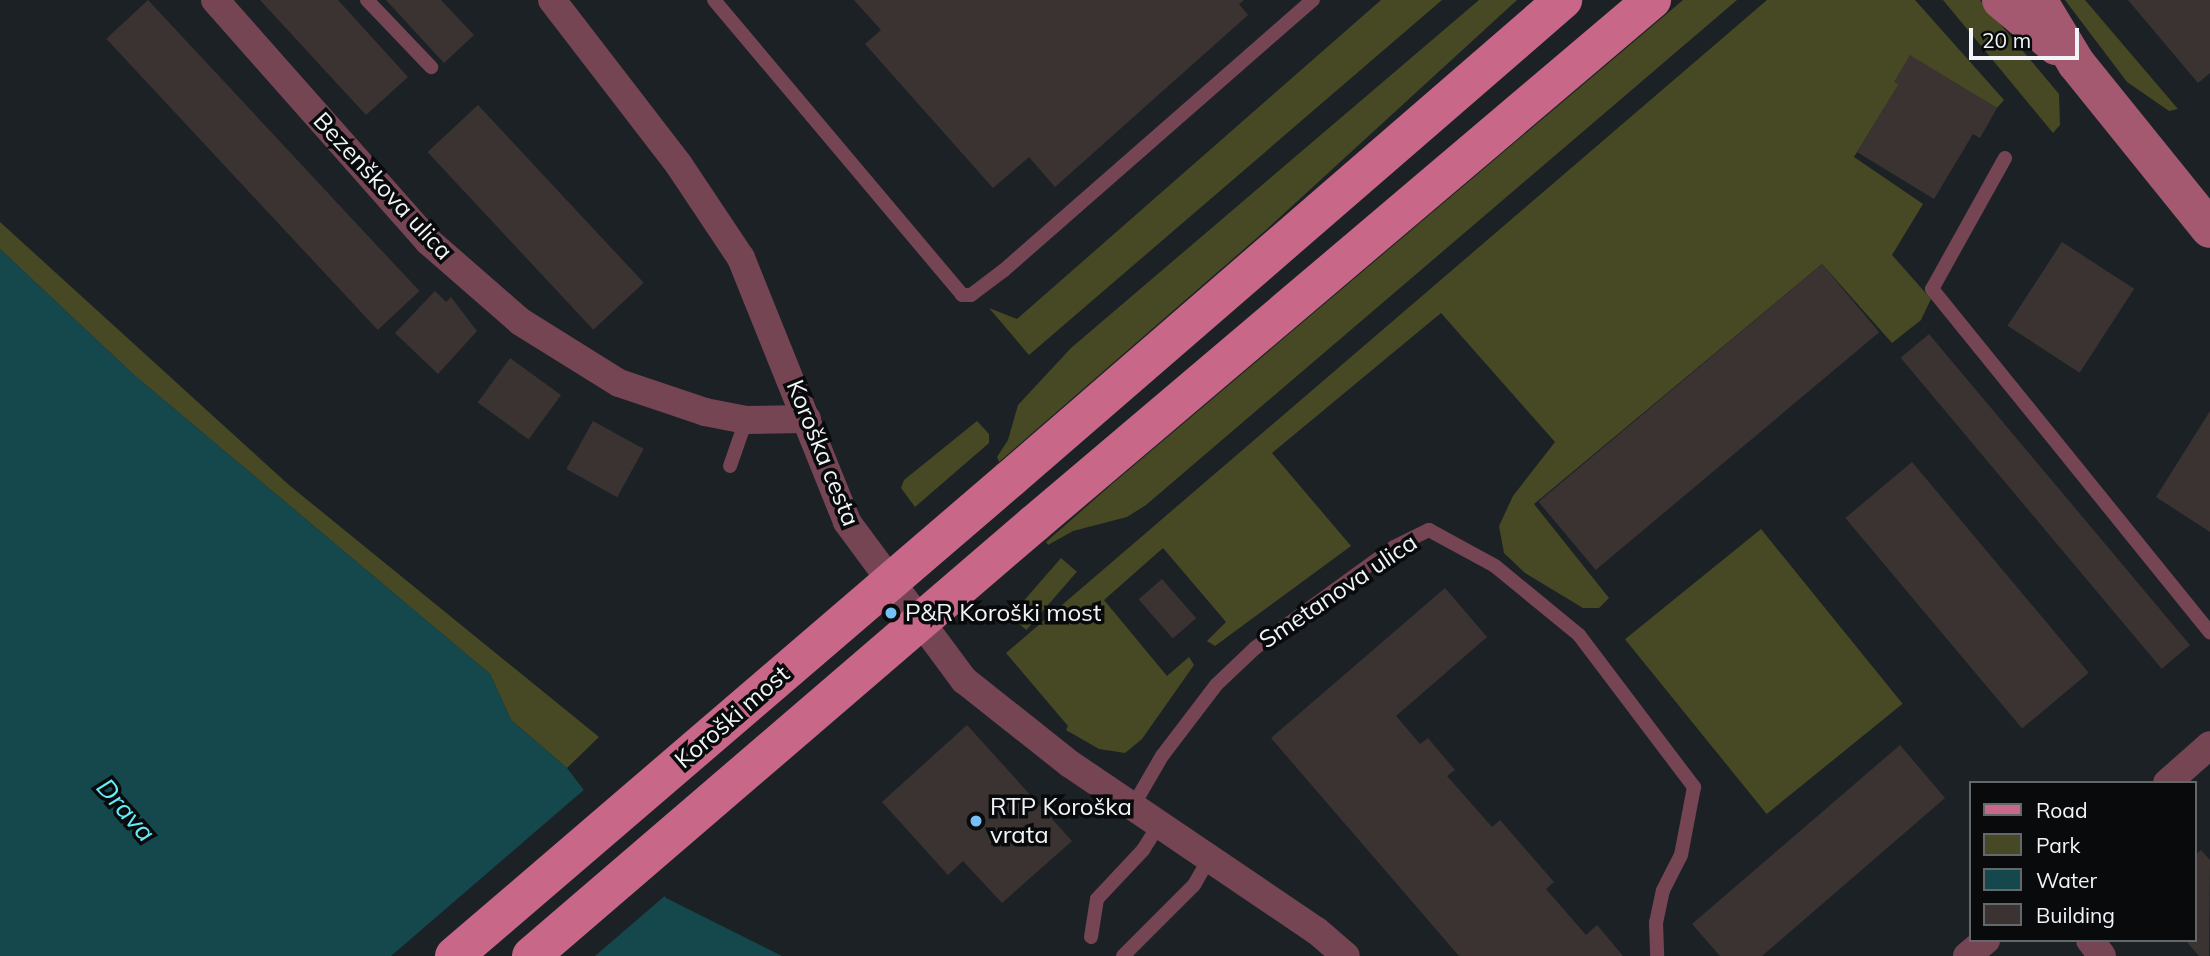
<!DOCTYPE html>
<html>
<head>
<meta charset="utf-8">
<style>
	body { margin:0 }
	#map { position:relative; width:2210px; height:956px; overflow:hidden; background:#1c2125; font-family:Mulish,sans-serif }
	div>[style] { position:absolute }
	.green>* { inset:0; background:#464923; transform-origin:0 0 }
	.water>* { inset:0; background:#14484c }
	.pier>* { inset:0; background:#1c2125 }
	.building>* { inset:0; background:#3b3332; transform-origin:0 0 }
	.lane>* { height:14px; margin:-7px; padding:0 7px; transform-origin:7px; border-radius:7px; background:#754554 }
	.street>* { height:28px; margin:-14px; padding:0 14px; transform-origin:14px; border-radius:14px; background:#754554 }
	.secondary>* { height:38px; margin:-19px; padding:0 19px; transform-origin:19px; border-radius:19px; background:#a45971 }
	.primary>* { height:38px; margin:-19px; padding:0 19px; transform-origin:19px; border-radius:19px; background:#c86788 }
	.primary-bridge>* { height:38px; margin:-19px; padding:0 19px; transform-origin:19px; border-radius:19px; background:#c86788 }
	.dots>* { width:19px; height:19px; translate:-50% -50%; box-sizing:border-box; border:4px solid #080a0c; border-radius:50% }
	span { translate:-50% -50%; white-space:nowrap; text-align:center; line-height:1.15; -webkit-text-stroke:7px #080a0c; paint-order:stroke }
	.street-label { font-size:24px; color:#f1f5f8 }
	.poi-label { font-size:24px; color:#f1f5f8 }
	.left { translate:0 -50%; text-align:left }
	.water-label { font-size:26px; color:#64eefa; font-style:italic }
	.legend { position:absolute; left:1969px; top:781px; width:228px; height:161px; box-sizing:border-box; background:#080a0c; border:2px solid #65686a; margin:0; padding:9px 12px; list-style:none; font-size:21px; color:#f1f5f8 }
	.legend li { display:flex; align-items:center; gap:14px; height:35px }
	.legend b { width:35px; border:2px solid #65686a }
	.scale { position:absolute; left:1969px; top:28px; width:110px; height:32px; box-sizing:border-box; border:4px solid #f1f5f8; border-top:0; padding-left:9px; font-size:21px; line-height:24px; white-space:nowrap; color:#f1f5f8; -webkit-text-stroke:5px #080a0c; paint-order:stroke }
</style>
</head>
<body>
<div id="map">
	<div class="green">
		<i style="clip-path:polygon(1381px 0,1442px 0,1029px 355px,989px 308px,1017px 319px)"></i>
		<i style="clip-path:polygon(1479px 0,1517px 0,1266px 230px,999px 462px,997px 457px,1008px 440px,1018px 405px,1071px 348px)"></i>
		<i style="clip-path:polygon(1683px 0,1737px 0,1146px 505px,1127px 517px,1073px 531px,1048px 545px,1046px 542px,1112px 484px)"></i>
		<i style="clip-path:polygon(1767px 0,1915px 0,2004px 100px,1997px 108px,1910px 56px,1895px 82px,1899px 84px,1854px 157px,1923px 204px,1892px 255px,1931px 299px,1921px 320px,1892px 343px,1822px 264px,1534px 504px,1609px 598px,1599px 608px,1583px 608px,1525px 573px,1504px 553px,1499px 526px,1513px 496px,1555px 442px,1441px 313px,1272px 453px,1351px 546px,1215px 646px,1207px 641px,1226px 622px,1163px 548px,1104px 600px,1167px 676px,1189px 657px,1194px 665px,1142px 739px,1125px 753px,1099px 749px,1066px 730px,1068px 726px,1006px 653px)"></i>
		<i style="clip-path:polygon(1943px 0,1980px 0,2059px 94px,2060px 125px,2053px 133px)"></i>
		<i style="clip-path:polygon(2065px 0,2085px 0,2178px 109px,2169px 111px,2127px 82px)"></i>
		<i style="clip-path:polygon(0 222px,289px 485px,599px 737px,567px 768px,511px 720px,490px 674px,134px 375px,0 249px)"></i>
		<i style="clip-path:polygon(977px 421px,989px 434px,989px 443px,915px 507px,901px 488px,904px 480px)"></i>
		<i style="left:1761px;top:529px;width:225px;height:175px;rotate:51deg"></i>
		<i style="left:1061px;top:558px;width:21px;height:77px;rotate:41deg"></i>
	</div>
	<div class="water">
		<i style="clip-path:polygon(0 249px,134px 375px,490px 674px,511px 720px,567px 768px,666px 898px,782px 956px,0 956px)"></i>
	</div>
	<div class="pier">
		<i style="clip-path:polygon(586px 788px,667px 894px,595px 956px,391px 956px)"></i>
	</div>
	<div class="building">
		<i style="left:148px;top:0;width:398px;height:57px;rotate:47deg"></i>
		<i style="clip-path:polygon(260px 0,338px 0,408px 77px,366px 115px)"></i>
		<i style="clip-path:polygon(386px 0,441px 0,474px 35px,444px 63px)"></i>
		<i style="clip-path:polygon(854px 0,1244px 0,1239px 4px,1248px 15px,1055px 187px,1029px 157px,993px 188px,865px 44px,881px 30px)"></i>
		<i style="clip-path:polygon(2128px 0,2210px 0,2210px 73px,2198px 83px)"></i>
		<i style="clip-path:polygon(1910px 55px,1997px 108px,1980px 138px,1973px 134px,1934px 199px,1857px 152px,1899px 84px,1894px 82px)"></i>
		<i style="left:478px;top:105px;width:243px;height:69px;rotate:47deg"></i>
		<i style="left:2062px;top:242px;width:86px;height:100px;rotate:33deg"></i>
		<i style="left:1822px;top:264px;width:89px;height:370px;rotate:50deg"></i>
		<i style="clip-path:polygon(435px 291px,446px 302px,451px 297px,477px 331px,438px 374px,395px 333px)"></i>
		<i style="left:1929px;top:334px;width:406px;height:37px;rotate:50deg"></i>
		<i style="left:510px;top:358px;width:63px;height:55px;rotate:36deg"></i>
		<i style="clip-path:polygon(2210px 411px,2210px 532px,2156px 497px)"></i>
		<i style="left:593px;top:421px;width:58px;height:55px;rotate:29deg"></i>
		<i style="left:1912px;top:462px;width:275px;height:87px;rotate:50deg"></i>
		<i style="left:1162px;top:579px;width:52px;height:31px;rotate:49deg"></i>
		<i style="clip-path:polygon(1445px 588px,1487px 637px,1396px 716px,1420px 744px,1428px 738px,1455px 770px,1447px 776px,1492px 827px,1500px 820px,1554px 882px,1546px 889px,1586px 935px,1597px 925px,1623px 956px,1459px 956px,1271px 738px)"></i>
		<i style="clip-path:polygon(967px 725px,1072px 841px,1002px 903px,963px 861px,948px 875px,882px 802px)"></i>
		<i style="clip-path:polygon(1900px 745px,1945px 798px,1762px 956px,1720px 956px,1692px 924px)"></i>
		<i style="clip-path:polygon(2201px 850px,2210px 860px,2209px 956px,2199px 956px,2185px 940px,2194px 940px,2194px 856px)"></i>
	</div>
	<div class="lane">
		<i style="left:367px;top:0;width:93px;rotate:46.3deg"></i>
		<i style="left:714px;top:0;width:385px;rotate:49.9deg"></i>
		<i style="left:962px;top:295px;width:9px"></i>
		<i style="left:971px;top:295px;width:40px;rotate:-37deg"></i>
		<i style="left:1003px;top:271px;width:412px;rotate:-41.2deg"></i>
		<i style="left:2005px;top:158px;width:150px;rotate:119.1deg"></i>
		<i style="left:1932px;top:289px;width:442px;rotate:51deg"></i>
		<i style="left:730px;top:466px;width:49px;rotate:-70.8deg"></i>
		<i style="left:1133px;top:806px;width:58px;rotate:-59.9deg"></i>
		<i style="left:1162px;top:756px;width:89px;rotate:-52.7deg"></i>
		<i style="left:1216px;top:685px;width:54px;rotate:-43.5deg"></i>
		<i style="left:1255px;top:648px;width:172px;rotate:-36deg"></i>
		<i style="left:1394px;top:547px;width:39px;rotate:-26deg"></i>
		<i style="left:1429px;top:530px;width:75px;rotate:28.6deg"></i>
		<i style="left:1495px;top:566px;width:109px;rotate:39.4deg"></i>
		<i style="left:1579px;top:635px;width:191px;rotate:52.9deg"></i>
		<i style="left:1694px;top:787px;width:69px;rotate:100.8deg"></i>
		<i style="left:1681px;top:855px;width:39px;rotate:117deg"></i>
		<i style="left:1663px;top:890px;width:33px;rotate:102deg"></i>
		<i style="left:1656px;top:922px;width:34px;rotate:88deg"></i>
		<i style="left:1091px;top:937px;width:38px;rotate:-81deg"></i>
		<i style="left:1097px;top:899px;width:67px;rotate:-46.8deg"></i>
		<i style="left:1143px;top:850px;width:31px;rotate:-58deg"></i>
		<i style="left:1123px;top:956px;width:100px;rotate:-45deg"></i>
		<i style="left:1194px;top:885px;width:32px;rotate:-60deg"></i>
	</div>
	<div class="street">
		<i style="left:215px;top:0;width:322px;rotate:48.5deg"></i>
		<i style="left:428px;top:241px;width:123px;rotate:41.1deg"></i>
		<i style="left:521px;top:322px;width:115px;rotate:31.9deg"></i>
		<i style="left:619px;top:383px;width:91px;rotate:18.6deg"></i>
		<i style="left:705px;top:412px;width:42px;rotate:11deg"></i>
		<i style="left:746px;top:420px;width:61px;rotate:-0.9deg"></i>
		<i style="left:552px;top:0;width:208px;rotate:52.4deg"></i>
		<i style="left:679px;top:165px;width:112px;rotate:56.3deg"></i>
		<i style="left:741px;top:258px;width:284px;rotate:68.1deg"></i>
		<i style="left:847px;top:522px;width:197px;rotate:53.5deg"></i>
		<i style="left:964px;top:680px;width:135px;rotate:38.4deg"></i>
		<i style="left:1070px;top:764px;width:298px;rotate:34.1deg"></i>
		<i style="left:1317px;top:931px;width:38px;rotate:41deg"></i>
		<i style="left:2167px;top:783px;width:57px;rotate:-41.5deg"></i>
		<i style="left:2090px;top:940px;width:20px;rotate:53deg"></i>
		<i style="left:1967px;top:956px;width:25px;rotate:-40deg"></i>
	</div>
	<div class="secondary">
		<i style="left:2001px;top:0;width:72px;rotate:39.9deg"></i>
		<i style="left:2038px;top:0;width:74px;rotate:58.9deg"></i>
		<i style="left:2076px;top:63px;width:213px;rotate:51.1deg"></i>
	</div>
	<div class="primary">
		<i style="left:1010px;top:479px;width:732px;rotate:-40.9deg"></i>
		<i style="left:1035px;top:523px;width:809px;rotate:-40.29deg"></i>
	</div>
	<div class="primary-bridge">
		<i style="left:454px;top:956px;width:733px;rotate:-40.63deg"></i>
		<i style="left:531px;top:956px;width:664px;rotate:-40.67deg"></i>
	</div>
	<div class="dots">
		<i style="left:891px;top:613px;background:#75c0f6"></i>
		<i style="left:976px;top:821px;background:#75c0f6"></i>
	</div>
	<div class="street-label">
		<span style="left:383px;top:186px;rotate:47deg">Bezenškova ulica</span>
		<span style="left:823px;top:453px;rotate:68deg">Koroška cesta</span>
		<span style="left:1338px;top:591px;rotate:-34deg">Smetanova ulica</span>
		<span style="left:732px;top:717px;rotate:-41deg">Koroški most</span>
	</div>
	<div class="poi-label">
		<span class="left" style="left:905px;top:613px">P&amp;R Koroški most</span>
		<span class="left" style="left:990px;top:821px">RTP Koroška<br>vrata</span>
	</div>
	<div class="water-label">
		<span style="left:126px;top:810px;rotate:49deg">Drava</span>
	</div>
	<ul class="legend">
	<li><b style="height:9px;background:#c86788"></b>Road</li>
	<li><b style="height:19px;background:#464923"></b>Park</li>
	<li><b style="height:19px;background:#14484c"></b>Water</li>
	<li><b style="height:19px;background:#3b3332"></b>Building</li>
	</ul>
	<div class="scale">20 m</div>
</div>
</body>
</html>
